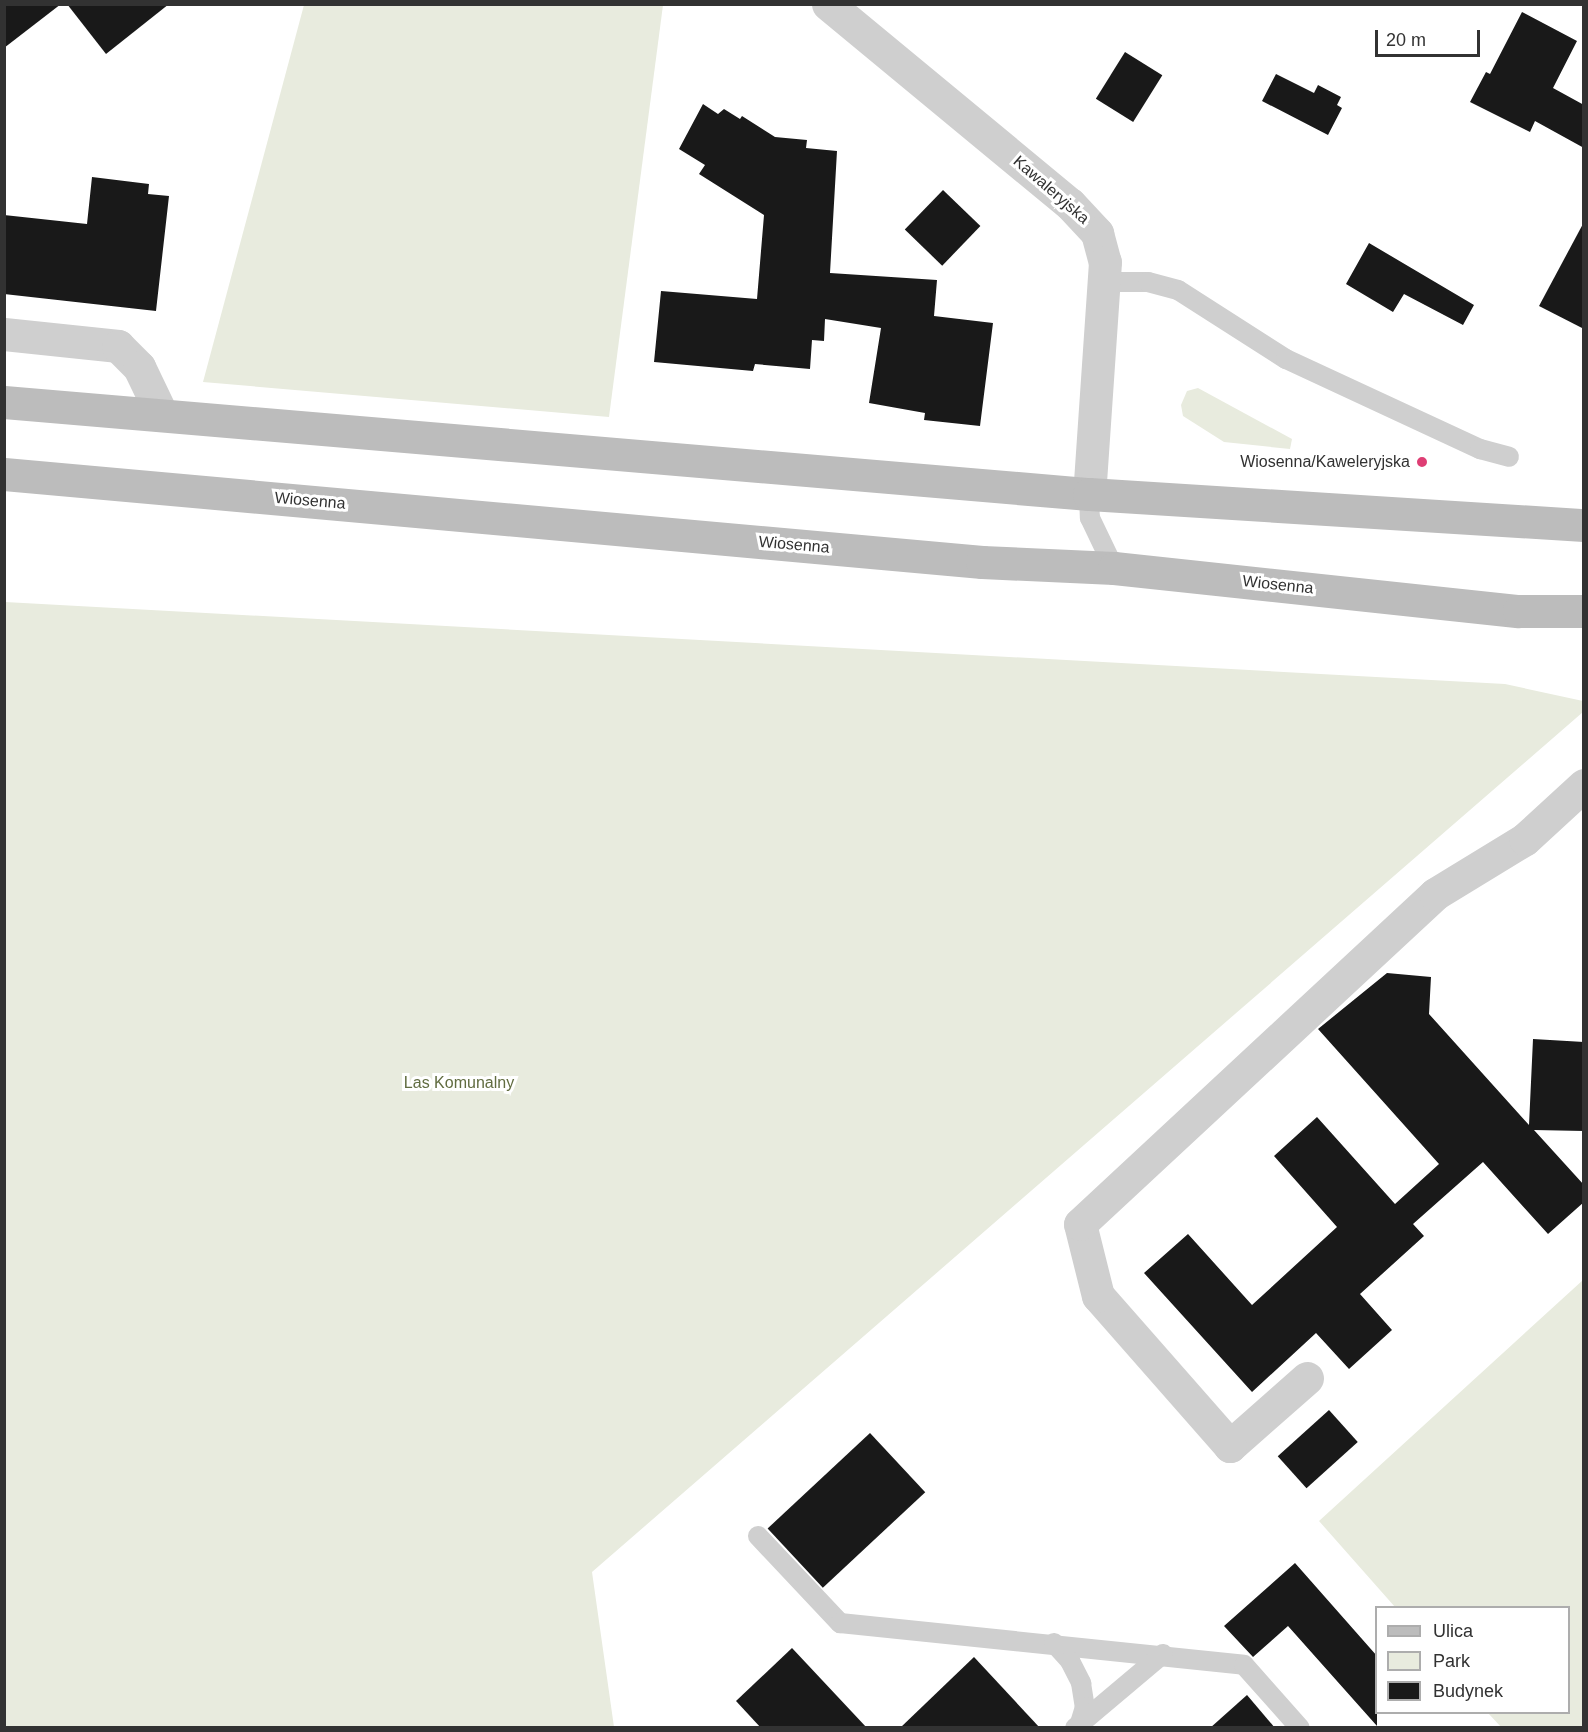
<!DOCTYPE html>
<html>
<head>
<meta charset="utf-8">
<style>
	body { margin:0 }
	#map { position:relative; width:1588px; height:1732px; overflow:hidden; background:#fff; font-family:Arial,sans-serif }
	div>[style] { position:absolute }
	.green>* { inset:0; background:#e8ebde }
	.building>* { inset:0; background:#191919; transform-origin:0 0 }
	.lane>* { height:20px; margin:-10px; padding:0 10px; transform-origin:10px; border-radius:10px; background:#cfcfcf }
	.street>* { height:33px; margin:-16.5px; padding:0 16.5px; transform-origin:16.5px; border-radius:16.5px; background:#cfcfcf }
	.secondary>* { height:33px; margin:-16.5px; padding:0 16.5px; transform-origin:16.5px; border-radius:16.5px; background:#bcbcbc }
	.dots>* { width:16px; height:16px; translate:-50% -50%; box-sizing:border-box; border:3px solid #fff; border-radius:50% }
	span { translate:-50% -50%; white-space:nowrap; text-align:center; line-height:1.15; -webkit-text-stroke:6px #fff; paint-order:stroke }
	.street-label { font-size:16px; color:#323232 }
	.poi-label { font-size:16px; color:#323232 }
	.right { translate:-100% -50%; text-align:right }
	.park-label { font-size:16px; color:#616c40 }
	.frame { position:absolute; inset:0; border:6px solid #323232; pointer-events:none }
	.legend { position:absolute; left:1375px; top:1606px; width:195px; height:108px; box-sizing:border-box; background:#fff; border:2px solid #adadad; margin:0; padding:8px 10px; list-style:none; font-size:18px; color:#323232 }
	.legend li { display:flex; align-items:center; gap:12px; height:30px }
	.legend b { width:30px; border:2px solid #adadad }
	.scale { position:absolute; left:1375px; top:30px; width:105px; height:27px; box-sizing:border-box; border:3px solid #323232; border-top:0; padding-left:8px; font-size:18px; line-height:21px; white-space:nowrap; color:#323232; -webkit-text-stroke:4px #fff; paint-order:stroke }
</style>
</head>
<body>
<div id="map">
	<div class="green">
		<i style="clip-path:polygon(304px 5px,663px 5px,609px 417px,203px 382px)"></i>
		<i style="clip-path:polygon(1198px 388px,1292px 439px,1290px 449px,1224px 442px,1183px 416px,1181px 405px,1187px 391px)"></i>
		<i style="clip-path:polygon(5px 602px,1505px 684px,1583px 701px,1583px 712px,592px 1572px,614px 1727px,5px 1727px)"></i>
		<i style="clip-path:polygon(1583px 1280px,1583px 1727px,1501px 1727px,1488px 1713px,1568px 1712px,1568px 1608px,1395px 1607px,1319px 1521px)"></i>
	</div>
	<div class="building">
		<i style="clip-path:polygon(4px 4px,61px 4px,4px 48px)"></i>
		<i style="clip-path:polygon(67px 4px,169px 4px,106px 54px)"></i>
		<i style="clip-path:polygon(1522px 12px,1577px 41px,1553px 88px,1584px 105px,1584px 148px,1535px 121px,1530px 132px,1470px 102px,1486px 72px,1490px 74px)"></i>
		<i style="left:1125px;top:52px;width:44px;height:55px;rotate:32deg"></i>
		<i style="clip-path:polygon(1276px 74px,1314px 93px,1318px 85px,1341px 97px,1337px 105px,1342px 108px,1328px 135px,1262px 101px)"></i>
		<i style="clip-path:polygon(703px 104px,718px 114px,724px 109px,740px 119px,742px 116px,775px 137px,807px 140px,806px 148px,837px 151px,830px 273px,937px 280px,934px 316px,993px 323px,980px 426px,924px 420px,925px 413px,869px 403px,881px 328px,825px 319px,824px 341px,812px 340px,810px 369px,755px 364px,753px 371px,654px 362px,661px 291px,757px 299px,764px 215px,699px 174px,705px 165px,679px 149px)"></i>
		<i style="clip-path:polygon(92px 177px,149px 184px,148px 194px,169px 196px,156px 311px,4px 294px,4px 215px,87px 224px)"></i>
		<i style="left:943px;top:190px;width:52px;height:55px;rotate:44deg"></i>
		<i style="clip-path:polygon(1584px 222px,1584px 329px,1539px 306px)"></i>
		<i style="clip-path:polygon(1369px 243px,1474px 305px,1463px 325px,1404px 294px,1393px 312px,1346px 284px)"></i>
		<i style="clip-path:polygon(1387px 973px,1431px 977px,1429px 1014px,1529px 1125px,1533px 1039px,1584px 1042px,1584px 1131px,1534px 1130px,1584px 1185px,1584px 1202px,1548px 1234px,1483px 1162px,1413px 1224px,1424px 1236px,1360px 1294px,1392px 1330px,1349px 1369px,1316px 1333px,1252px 1392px,1144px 1273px,1188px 1234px,1252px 1305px,1337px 1227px,1274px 1156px,1317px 1117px,1395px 1204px,1439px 1164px,1318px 1029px)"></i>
		<i style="left:1329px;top:1410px;width:43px;height:69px;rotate:48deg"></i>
		<i style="left:870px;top:1433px;width:81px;height:140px;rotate:47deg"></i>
		<i style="clip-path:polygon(1295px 1563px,1377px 1656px,1377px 1726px,1288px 1626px,1253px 1657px,1224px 1626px)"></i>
		<i style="clip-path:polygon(792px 1648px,867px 1728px,761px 1728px,736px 1701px)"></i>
		<i style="clip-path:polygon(974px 1657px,1040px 1728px,900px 1728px)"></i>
		<i style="clip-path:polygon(1247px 1695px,1275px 1728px,1210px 1728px)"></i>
	</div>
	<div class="lane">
		<i style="left:1104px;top:282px;width:44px"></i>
		<i style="left:1148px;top:282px;width:31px;rotate:15deg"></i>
		<i style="left:1178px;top:290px;width:128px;rotate:32.6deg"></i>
		<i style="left:1286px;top:359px;width:214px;rotate:24.9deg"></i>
		<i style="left:1480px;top:449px;width:30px;rotate:15deg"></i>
		<i style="left:1089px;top:494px;width:24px;rotate:88deg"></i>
		<i style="left:1090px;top:518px;width:55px;rotate:64.4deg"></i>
		<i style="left:758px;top:1536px;width:120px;rotate:46.7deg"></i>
		<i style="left:840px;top:1623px;width:406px;rotate:5.9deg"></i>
		<i style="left:1244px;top:1665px;width:84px;rotate:48.4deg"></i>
		<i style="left:1054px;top:1643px;width:24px;rotate:48deg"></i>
		<i style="left:1070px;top:1661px;width:25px;rotate:63deg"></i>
		<i style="left:1081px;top:1683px;width:24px;rotate:81deg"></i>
		<i style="left:1085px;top:1707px;width:17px;rotate:107deg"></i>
		<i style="left:1075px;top:1728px;width:115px;rotate:-40.1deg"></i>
	</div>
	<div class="street">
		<i style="left:828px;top:4px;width:314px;rotate:39.6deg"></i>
		<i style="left:1070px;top:204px;width:40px;rotate:47deg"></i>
		<i style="left:1097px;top:233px;width:30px;rotate:75deg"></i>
		<i style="left:1105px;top:262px;width:233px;rotate:93.9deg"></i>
		<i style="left:4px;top:334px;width:115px;rotate:6deg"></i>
		<i style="left:118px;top:346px;width:30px;rotate:45deg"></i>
		<i style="left:139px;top:367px;width:51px;rotate:64.4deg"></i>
		<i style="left:1307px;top:1378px;width:103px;rotate:138.6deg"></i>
		<i style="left:1230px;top:1446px;width:200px;rotate:-131.3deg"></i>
		<i style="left:1098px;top:1296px;width:74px;rotate:-104deg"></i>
		<i style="left:1080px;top:1224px;width:485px;rotate:-42.9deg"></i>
		<i style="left:1435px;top:894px;width:105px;rotate:-31.4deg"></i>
		<i style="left:1525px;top:839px;width:80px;rotate:-42.5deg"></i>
	</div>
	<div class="secondary">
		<i style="left:4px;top:402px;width:1089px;rotate:4.85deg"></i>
		<i style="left:1089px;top:494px;width:496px;rotate:3.6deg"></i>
		<i style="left:4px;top:474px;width:982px;rotate:5.14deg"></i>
		<i style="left:982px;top:562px;width:132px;rotate:2.6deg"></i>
		<i style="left:1114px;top:568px;width:407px;rotate:6.1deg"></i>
		<i style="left:1519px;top:611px;width:65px"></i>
	</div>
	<div class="dots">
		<i style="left:1422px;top:462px;background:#de3e74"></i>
	</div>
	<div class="street-label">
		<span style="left:1051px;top:190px;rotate:41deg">Kawaleryjska</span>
		<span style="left:310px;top:501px;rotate:5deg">Wiosenna</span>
		<span style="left:794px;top:545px;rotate:5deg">Wiosenna</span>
		<span style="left:1278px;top:585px;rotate:6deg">Wiosenna</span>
	</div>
	<div class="poi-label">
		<span class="right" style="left:1410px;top:462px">Wiosenna/Kaweleryjska</span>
	</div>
	<div class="park-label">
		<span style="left:459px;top:1083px">Las Komunalny</span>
	</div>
	<div class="frame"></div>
	<ul class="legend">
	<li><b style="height:8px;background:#bcbcbc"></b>Ulica</li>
	<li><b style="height:16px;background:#e8ebde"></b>Park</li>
	<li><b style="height:16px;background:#191919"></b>Budynek</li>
	</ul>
	<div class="scale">20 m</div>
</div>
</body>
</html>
